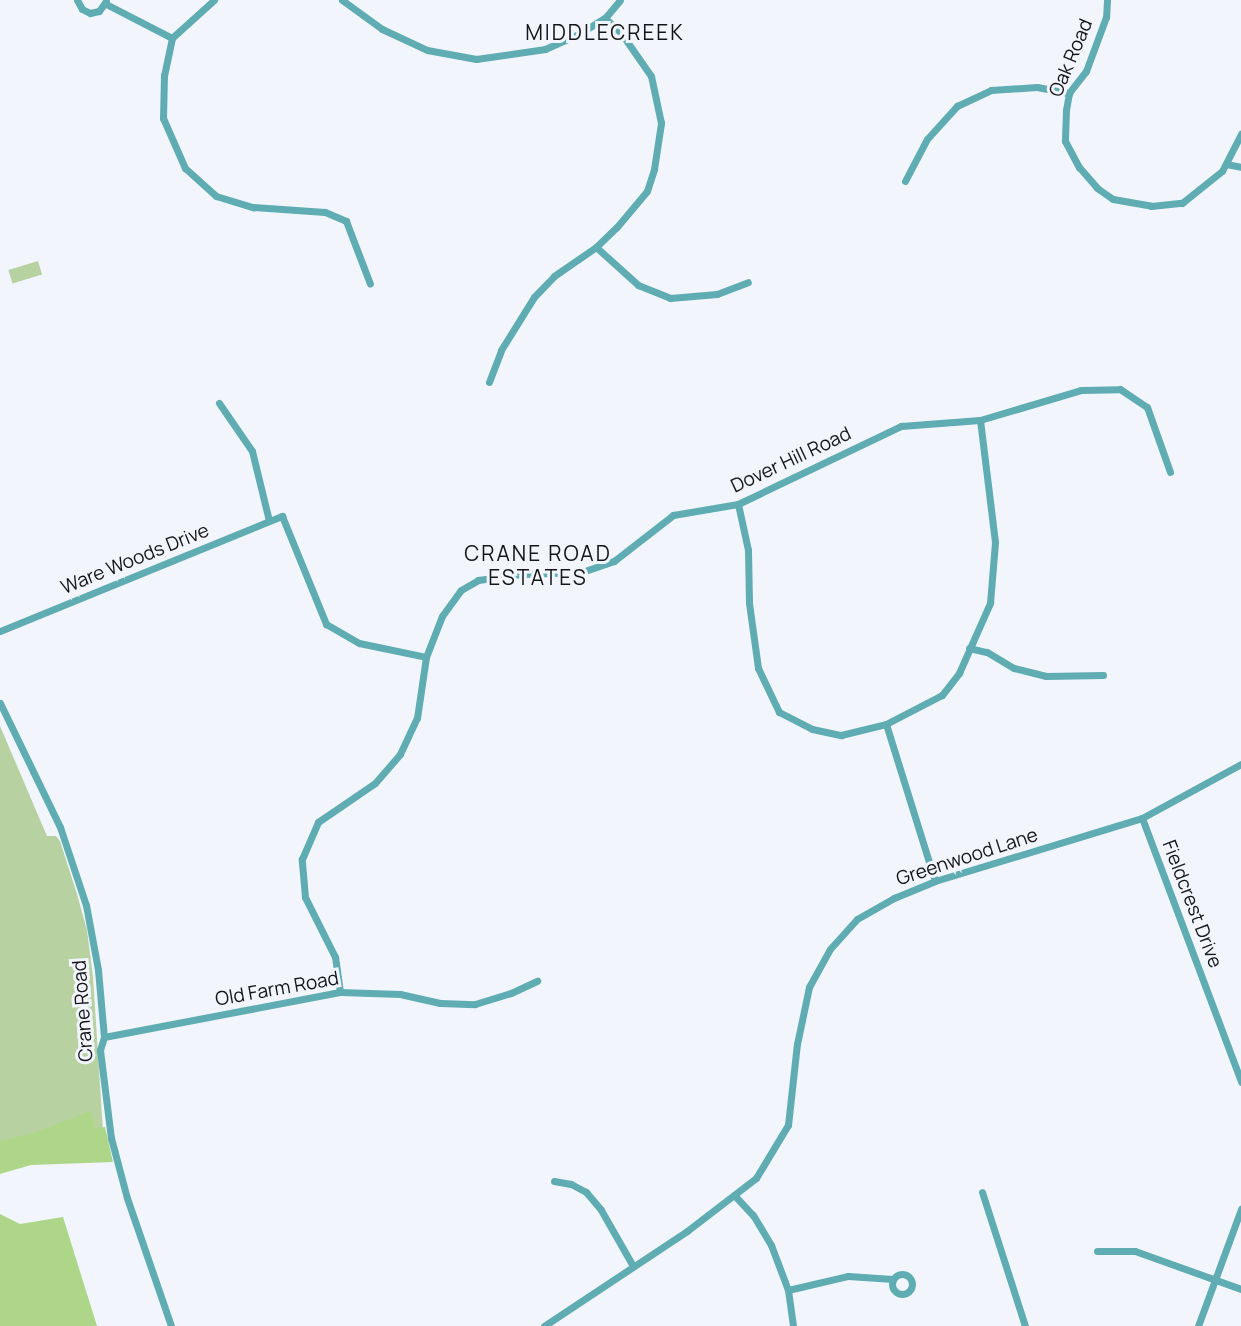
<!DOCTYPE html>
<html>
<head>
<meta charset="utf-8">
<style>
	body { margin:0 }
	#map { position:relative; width:1241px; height:1326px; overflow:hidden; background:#f2f5fc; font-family:Manrope,sans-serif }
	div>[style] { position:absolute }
	.green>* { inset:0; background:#b7d2a0; transform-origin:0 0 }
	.forest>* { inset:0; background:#add689 }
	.street>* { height:7px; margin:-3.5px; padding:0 3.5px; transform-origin:3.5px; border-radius:3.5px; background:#5fadb3 }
	.street>.ring { margin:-3.5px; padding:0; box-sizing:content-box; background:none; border:7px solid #5fadb3; border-radius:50% }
	span { translate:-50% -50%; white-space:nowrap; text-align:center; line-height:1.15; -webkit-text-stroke:6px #f2f5fc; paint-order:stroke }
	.street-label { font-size:19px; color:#141518 }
	.neighbourhood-label { font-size:21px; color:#141518; letter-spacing:2px }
</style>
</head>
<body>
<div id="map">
	<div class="green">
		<i style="left:38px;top:261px;width:14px;height:31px;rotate:73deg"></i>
		<i style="clip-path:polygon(0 726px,47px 836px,56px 836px,60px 841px,77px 894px,87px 930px,93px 977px,103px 1131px,0 1156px)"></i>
	</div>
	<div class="forest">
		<i style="clip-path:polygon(91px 1111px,95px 1128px,105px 1127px,113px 1162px,31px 1165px,0 1174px,0 1141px,34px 1133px)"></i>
		<i style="clip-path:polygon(0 1214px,20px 1224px,63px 1217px,97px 1326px,0 1326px)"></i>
	</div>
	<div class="street">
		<i style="left:77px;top:0;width:10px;rotate:61deg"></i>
		<i style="left:82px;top:9px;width:9px;rotate:27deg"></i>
		<i style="left:90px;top:13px;width:9px;rotate:-13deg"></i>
		<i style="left:99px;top:11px;width:12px;rotate:-55deg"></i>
		<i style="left:214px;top:0;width:57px;rotate:137.9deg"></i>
		<i style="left:172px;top:38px;width:38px;rotate:102deg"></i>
		<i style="left:164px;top:75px;width:43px;rotate:91.3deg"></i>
		<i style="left:163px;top:118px;width:55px;rotate:66.3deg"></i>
		<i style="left:185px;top:168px;width:42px;rotate:42.1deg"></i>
		<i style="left:216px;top:196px;width:39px;rotate:17deg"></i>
		<i style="left:253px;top:207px;width:72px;rotate:4deg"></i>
		<i style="left:325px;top:212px;width:23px;rotate:23deg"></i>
		<i style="left:346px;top:221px;width:67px;rotate:69.1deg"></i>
		<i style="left:342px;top:0;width:49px;rotate:35.9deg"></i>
		<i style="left:382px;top:29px;width:50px;rotate:25deg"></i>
		<i style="left:427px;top:50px;width:50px;rotate:10.4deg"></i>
		<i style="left:476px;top:59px;width:70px;rotate:-8.2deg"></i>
		<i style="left:545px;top:49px;width:37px;rotate:-24deg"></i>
		<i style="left:579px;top:34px;width:31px;rotate:-32deg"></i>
		<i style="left:605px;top:18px;width:23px;rotate:-50deg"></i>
		<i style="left:1107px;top:0;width:17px;rotate:93deg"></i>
		<i style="left:1106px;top:17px;width:58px;rotate:110.3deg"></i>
		<i style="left:1086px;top:71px;width:28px;rotate:128deg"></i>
		<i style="left:1069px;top:93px;width:17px;rotate:100deg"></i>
		<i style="left:1066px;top:110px;width:31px;rotate:92deg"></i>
		<i style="left:1065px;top:141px;width:30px;rotate:62deg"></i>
		<i style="left:1079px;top:167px;width:28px;rotate:49deg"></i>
		<i style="left:1097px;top:188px;width:19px;rotate:35deg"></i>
		<i style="left:1113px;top:199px;width:39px;rotate:10deg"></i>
		<i style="left:1151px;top:206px;width:31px;rotate:-6deg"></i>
		<i style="left:1182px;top:203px;width:51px;rotate:-38.7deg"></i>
		<i style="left:1222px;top:171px;width:42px;rotate:-62.8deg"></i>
		<i style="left:106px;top:4px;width:74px;rotate:27.3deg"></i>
		<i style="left:1226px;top:164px;width:15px;rotate:11deg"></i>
		<i style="left:905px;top:181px;width:47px;rotate:-62.4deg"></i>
		<i style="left:927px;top:139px;width:45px;rotate:-47.7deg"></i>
		<i style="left:957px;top:106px;width:38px;rotate:-25deg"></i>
		<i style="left:991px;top:90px;width:46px;rotate:-3.7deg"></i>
		<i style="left:1037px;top:87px;width:33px;rotate:11deg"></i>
		<i style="left:596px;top:247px;width:57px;rotate:42.1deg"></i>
		<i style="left:638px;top:285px;width:35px;rotate:22deg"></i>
		<i style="left:670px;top:298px;width:47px;rotate:-4.9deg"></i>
		<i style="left:717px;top:294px;width:33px;rotate:-21deg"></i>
		<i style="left:489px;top:382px;width:34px;rotate:-69deg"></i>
		<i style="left:501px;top:350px;width:62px;rotate:-58.1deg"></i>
		<i style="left:534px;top:297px;width:29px;rotate:-46deg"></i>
		<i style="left:554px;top:276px;width:51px;rotate:-34.6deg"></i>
		<i style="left:596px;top:247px;width:28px;rotate:-44deg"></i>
		<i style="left:616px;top:228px;width:48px;rotate:-50deg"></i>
		<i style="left:647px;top:191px;width:23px;rotate:-72deg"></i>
		<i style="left:654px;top:169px;width:47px;rotate:-81.3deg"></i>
		<i style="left:661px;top:123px;width:48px;rotate:-102deg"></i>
		<i style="left:651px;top:76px;width:52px;rotate:-124.9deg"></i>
		<i style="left:621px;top:33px;width:22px;rotate:-137deg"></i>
		<i style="left:219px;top:403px;width:58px;rotate:55.5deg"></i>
		<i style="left:252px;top:451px;width:72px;rotate:76.3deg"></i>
		<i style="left:738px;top:504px;width:47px;rotate:77.7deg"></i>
		<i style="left:748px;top:550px;width:53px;rotate:88.9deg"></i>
		<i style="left:749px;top:603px;width:66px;rotate:82.1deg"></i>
		<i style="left:758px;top:668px;width:49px;rotate:64.5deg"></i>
		<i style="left:779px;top:712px;width:37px;rotate:27deg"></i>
		<i style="left:812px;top:729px;width:30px;rotate:12deg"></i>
		<i style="left:841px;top:735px;width:46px;rotate:-13.7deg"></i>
		<i style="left:886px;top:724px;width:63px;rotate:-27.4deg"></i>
		<i style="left:942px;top:695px;width:28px;rotate:-52deg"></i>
		<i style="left:959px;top:673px;width:77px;rotate:-66.1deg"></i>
		<i style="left:990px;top:603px;width:61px;rotate:-85.3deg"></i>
		<i style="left:995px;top:542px;width:123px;rotate:-97deg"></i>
		<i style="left:0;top:631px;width:305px;rotate:-22.2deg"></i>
		<i style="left:282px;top:516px;width:117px;rotate:67.8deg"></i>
		<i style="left:326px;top:624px;width:38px;rotate:30deg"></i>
		<i style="left:359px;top:643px;width:68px;rotate:11.8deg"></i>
		<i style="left:969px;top:648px;width:18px;rotate:13deg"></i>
		<i style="left:987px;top:652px;width:31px;rotate:31deg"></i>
		<i style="left:1014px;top:668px;width:33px;rotate:14deg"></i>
		<i style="left:1046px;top:676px;width:57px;rotate:-1deg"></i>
		<i style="left:0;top:703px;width:138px;rotate:64.2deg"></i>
		<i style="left:60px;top:827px;width:82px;rotate:71.6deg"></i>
		<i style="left:86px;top:905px;width:66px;rotate:79.5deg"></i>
		<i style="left:98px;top:970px;width:67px;rotate:84.9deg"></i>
		<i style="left:104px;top:1037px;width:14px;rotate:107deg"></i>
		<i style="left:100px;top:1050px;width:89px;rotate:82.9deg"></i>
		<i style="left:111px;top:1138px;width:62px;rotate:75.1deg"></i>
		<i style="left:127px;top:1198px;width:135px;rotate:71deg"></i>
		<i style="left:886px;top:724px;width:164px;rotate:72.7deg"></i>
		<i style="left:1142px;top:818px;width:282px;rotate:69.4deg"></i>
		<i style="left:340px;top:992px;width:35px;rotate:-98deg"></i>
		<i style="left:335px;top:957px;width:67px;rotate:-116.6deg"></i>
		<i style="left:305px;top:897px;width:38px;rotate:-95deg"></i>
		<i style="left:302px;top:859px;width:40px;rotate:-66.6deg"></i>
		<i style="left:318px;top:822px;width:69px;rotate:-34.4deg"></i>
		<i style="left:375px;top:783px;width:38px;rotate:-49deg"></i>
		<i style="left:400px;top:754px;width:40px;rotate:-65deg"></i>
		<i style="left:417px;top:718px;width:62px;rotate:-81.6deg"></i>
		<i style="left:426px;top:657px;width:44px;rotate:-68.7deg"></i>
		<i style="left:442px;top:616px;width:32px;rotate:-54deg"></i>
		<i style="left:461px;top:590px;width:20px;rotate:-30deg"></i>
		<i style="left:478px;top:580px;width:44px;rotate:-7.8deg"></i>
		<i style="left:522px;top:574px;width:60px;rotate:-1.9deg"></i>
		<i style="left:582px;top:572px;width:34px;rotate:-19deg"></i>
		<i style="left:614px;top:561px;width:75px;rotate:-37.9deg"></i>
		<i style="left:673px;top:515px;width:66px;rotate:-9.6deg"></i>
		<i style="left:738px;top:504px;width:181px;rotate:-25.6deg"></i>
		<i style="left:901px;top:426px;width:79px;rotate:-4.3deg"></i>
		<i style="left:980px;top:420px;width:105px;rotate:-16.5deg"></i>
		<i style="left:1081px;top:390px;width:39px;rotate:-1deg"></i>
		<i style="left:1120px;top:389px;width:32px;rotate:34deg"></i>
		<i style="left:1147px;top:407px;width:69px;rotate:70.5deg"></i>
		<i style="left:104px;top:1037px;width:240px;rotate:-10.8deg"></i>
		<i style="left:340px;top:992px;width:60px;rotate:1.9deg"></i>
		<i style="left:400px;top:994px;width:41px;rotate:12.7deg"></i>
		<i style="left:440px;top:1003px;width:35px;rotate:2deg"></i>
		<i style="left:475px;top:1004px;width:38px;rotate:-17deg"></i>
		<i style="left:511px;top:993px;width:29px;rotate:-25deg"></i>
		<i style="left:554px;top:1181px;width:17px;rotate:10deg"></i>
		<i style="left:571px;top:1184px;width:17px;rotate:28deg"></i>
		<i style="left:586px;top:1192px;width:23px;rotate:50deg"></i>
		<i style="left:601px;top:1210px;width:64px;rotate:60.3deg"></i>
		<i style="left:982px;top:1192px;width:141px;rotate:72.2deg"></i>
		<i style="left:735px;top:1196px;width:26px;rotate:47deg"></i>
		<i style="left:753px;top:1215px;width:35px;rotate:59deg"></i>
		<i style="left:771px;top:1245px;width:48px;rotate:69.3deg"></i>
		<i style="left:788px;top:1290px;width:36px;rotate:82deg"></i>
		<i style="left:1097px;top:1251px;width:38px"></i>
		<i style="left:1135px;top:1251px;width:113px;rotate:19.7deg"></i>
		<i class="ring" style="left:892px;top:1274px;width:13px;height:13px"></i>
		<i style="left:788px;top:1290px;width:62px;rotate:-13.1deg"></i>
		<i style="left:848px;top:1276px;width:45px;rotate:3.8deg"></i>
		<i style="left:544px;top:1326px;width:172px;rotate:-33.6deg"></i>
		<i style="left:687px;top:1231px;width:87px;rotate:-37.5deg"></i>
		<i style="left:756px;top:1178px;width:62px;rotate:-58.9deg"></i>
		<i style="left:788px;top:1125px;width:81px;rotate:-83.7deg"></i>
		<i style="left:797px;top:1044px;width:58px;rotate:-78.1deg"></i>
		<i style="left:809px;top:987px;width:43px;rotate:-61.1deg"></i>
		<i style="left:830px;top:949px;width:40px;rotate:-48deg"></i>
		<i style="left:857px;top:919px;width:43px;rotate:-29.6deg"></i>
		<i style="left:894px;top:898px;width:44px;rotate:-22.5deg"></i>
		<i style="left:935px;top:881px;width:216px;rotate:-16.9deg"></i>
		<i style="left:1142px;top:818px;width:113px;rotate:-28.6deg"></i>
		<i style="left:1198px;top:1326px;width:125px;rotate:-69.8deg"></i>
	</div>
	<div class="street-label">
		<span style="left:1071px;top:58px;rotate:-67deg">Oak Road</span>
		<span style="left:791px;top:460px;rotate:-25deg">Dover Hill Road</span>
		<span style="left:135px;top:559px;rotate:-22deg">Ware Woods Drive</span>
		<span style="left:967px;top:857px;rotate:-18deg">Greenwood Lane</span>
		<span style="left:1192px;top:904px;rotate:69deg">Fieldcrest Drive</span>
		<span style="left:277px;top:989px;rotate:-10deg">Old Farm Road</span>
		<span style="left:83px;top:1011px;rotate:-94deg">Crane Road</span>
	</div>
	<div class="neighbourhood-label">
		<span style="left:605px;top:32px">MIDDLECREEK</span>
		<span style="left:538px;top:565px">CRANE ROAD<br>ESTATES</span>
	</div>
</div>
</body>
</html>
